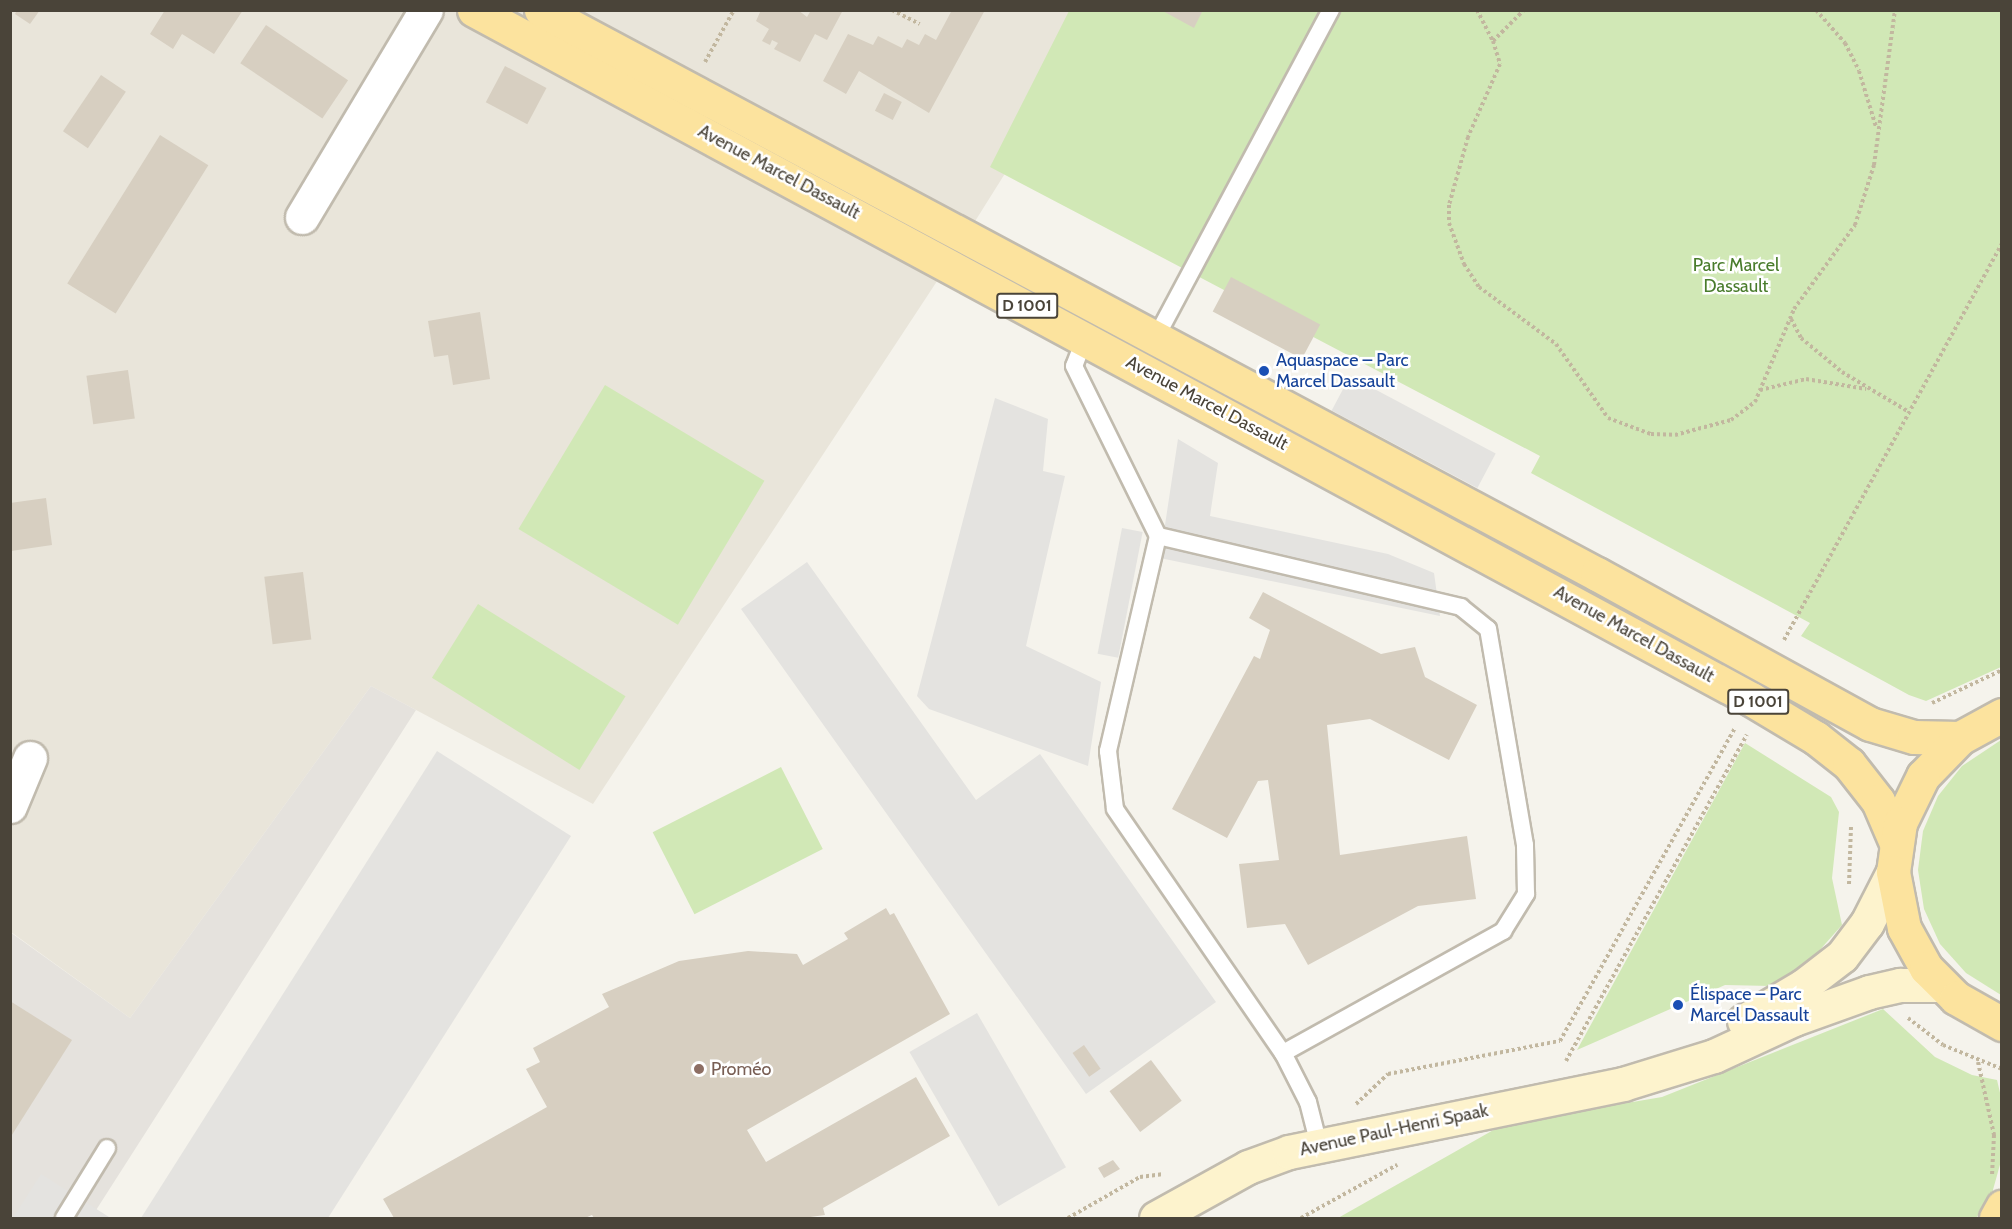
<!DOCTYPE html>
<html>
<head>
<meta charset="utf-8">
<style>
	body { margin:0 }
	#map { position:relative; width:2012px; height:1229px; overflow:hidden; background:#f5f3ec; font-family:Cabin,sans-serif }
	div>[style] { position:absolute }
	.residential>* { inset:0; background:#e9e5da }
	.industrial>* { inset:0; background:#e5e2dd }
	.green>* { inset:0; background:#d1e8b6; transform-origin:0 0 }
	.parking>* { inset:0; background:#e4e3e0; transform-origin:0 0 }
	.building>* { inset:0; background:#d7cfc1; transform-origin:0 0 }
	.path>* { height:4px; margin-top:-2px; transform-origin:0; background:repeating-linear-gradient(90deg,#c2b79f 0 3px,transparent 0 6px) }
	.roads { filter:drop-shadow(2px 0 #c1bbae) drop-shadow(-2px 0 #c1bbae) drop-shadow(0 2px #c1bbae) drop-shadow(0 -2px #c1bbae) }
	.lane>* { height:16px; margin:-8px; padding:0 8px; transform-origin:8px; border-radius:8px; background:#fff }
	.street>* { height:33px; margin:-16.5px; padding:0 16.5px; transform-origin:16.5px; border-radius:16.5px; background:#fff }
	.secondary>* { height:33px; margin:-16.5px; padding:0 16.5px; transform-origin:16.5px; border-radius:16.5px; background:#fdf3cd }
	.primary>* { height:33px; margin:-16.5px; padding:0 16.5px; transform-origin:16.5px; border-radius:16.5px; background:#fce39e }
	.dots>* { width:16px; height:16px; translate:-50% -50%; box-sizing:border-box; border:3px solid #fff; border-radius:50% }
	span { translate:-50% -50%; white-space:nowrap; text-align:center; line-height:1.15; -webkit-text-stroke:5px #fff; paint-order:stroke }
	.shield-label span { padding:2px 4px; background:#fff; border:2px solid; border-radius:4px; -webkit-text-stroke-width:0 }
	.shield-label { font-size:16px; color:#4a4439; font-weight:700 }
	.street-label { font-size:18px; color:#4a4439 }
	.park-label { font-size:18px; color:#497c2c }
	.transit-label { font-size:18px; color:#164399 }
	.left { translate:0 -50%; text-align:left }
	.education-label { font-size:18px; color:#785e54 }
	.frame { position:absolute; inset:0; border:12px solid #4a4439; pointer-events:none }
</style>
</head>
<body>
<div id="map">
	<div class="residential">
		<i style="clip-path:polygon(11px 11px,1107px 11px,947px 266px,593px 804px,371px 686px,130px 1018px,11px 932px)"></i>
	</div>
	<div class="industrial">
		<i style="clip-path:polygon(371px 686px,416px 710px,91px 1218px,11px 1218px,10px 932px,130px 1018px)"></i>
	</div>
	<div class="green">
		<i style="clip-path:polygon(1069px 11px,2001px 11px,2001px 667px,1926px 701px,1909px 695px,1801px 636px,1810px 623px,1531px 473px,1540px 456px,990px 167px)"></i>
		<i style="left:605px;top:385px;width:186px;height:168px;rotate:31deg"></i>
		<i style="left:478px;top:604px;width:174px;height:87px;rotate:32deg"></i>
		<i style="clip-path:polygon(2001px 740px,2001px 995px,1966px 973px,1940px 944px,1924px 909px,1918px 870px,1923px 831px,1938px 796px,1962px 766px)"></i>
		<i style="clip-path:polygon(1745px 743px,1831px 797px,1839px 812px,1832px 878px,1842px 925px,1810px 961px,1771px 986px,1725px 985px,1577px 1050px)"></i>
		<i style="left:781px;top:767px;width:92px;height:144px;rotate:63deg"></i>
		<i style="clip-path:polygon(1883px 1009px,1935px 1057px,1972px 1075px,1997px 1080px,2001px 1097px,2001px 1161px,1991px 1197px,1976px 1218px,1338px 1218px,1504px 1124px,1662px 1097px)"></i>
	</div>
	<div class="parking">
		<i style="left:1350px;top:376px;width:165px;height:39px;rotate:28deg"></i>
		<i style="clip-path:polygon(995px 398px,1048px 419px,1043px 471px,1065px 476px,1026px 646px,1101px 682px,1088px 766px,929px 709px,917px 696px)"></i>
		<i style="clip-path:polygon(1178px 439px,1218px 463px,1210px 516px,1388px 554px,1434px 573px,1440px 616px,1160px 558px)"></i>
		<i style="left:1122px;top:528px;width:21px;height:128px;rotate:11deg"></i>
		<i style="clip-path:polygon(807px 562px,976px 800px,1040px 754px,1216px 1002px,1086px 1094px,741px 609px)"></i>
		<i style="clip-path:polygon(437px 751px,571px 836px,328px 1218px,141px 1218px)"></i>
		<i style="left:977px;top:1013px;width:178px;height:78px;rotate:60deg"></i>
		<i style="clip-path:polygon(41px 1174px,109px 1217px,108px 1218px,13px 1218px)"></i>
	</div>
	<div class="building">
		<i style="clip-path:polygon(17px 10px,40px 10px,30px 24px,15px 14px)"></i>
		<i style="clip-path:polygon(165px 10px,243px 10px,214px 54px,182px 34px,173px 49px,150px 34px)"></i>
		<i style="clip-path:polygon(761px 10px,798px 10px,807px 17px,811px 10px,843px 10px,827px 40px,815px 34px,800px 62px,774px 49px,778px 43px,772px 40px,770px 45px,762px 41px,769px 29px,756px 21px)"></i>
		<i style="clip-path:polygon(952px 10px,985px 10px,929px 113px,859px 71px,846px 94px,823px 81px,848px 34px,873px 45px,878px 36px,902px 48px,907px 39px,919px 45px,925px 34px,936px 40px)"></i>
		<i style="clip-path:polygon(1161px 10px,1203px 10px,1194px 28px)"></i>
		<i style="left:266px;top:25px;width:99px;height:46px;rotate:34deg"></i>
		<i style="left:505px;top:66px;width:47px;height:41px;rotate:28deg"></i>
		<i style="left:101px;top:75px;width:30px;height:68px;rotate:34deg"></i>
		<i style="left:884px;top:93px;width:20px;height:20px;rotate:27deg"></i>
		<i style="left:160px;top:135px;width:57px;height:175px;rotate:32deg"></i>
		<i style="left:1231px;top:277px;width:101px;height:39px;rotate:28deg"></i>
		<i style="clip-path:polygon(480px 312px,490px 379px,453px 385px,448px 355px,434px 357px,428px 321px)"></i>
		<i style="left:128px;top:370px;width:49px;height:42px;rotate:82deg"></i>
		<i style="clip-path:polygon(46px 498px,52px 545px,11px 551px,10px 503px)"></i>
		<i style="left:303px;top:572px;width:68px;height:39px;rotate:83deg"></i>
		<i style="clip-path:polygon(1263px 592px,1381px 654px,1415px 647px,1425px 677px,1477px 705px,1449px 760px,1370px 719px,1327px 725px,1340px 855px,1467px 836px,1476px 899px,1418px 906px,1308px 965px,1285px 924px,1247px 928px,1239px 864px,1279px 860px,1268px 780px,1258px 781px,1227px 838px,1172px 809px,1254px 656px,1260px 659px,1270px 630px,1249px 618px)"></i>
		<i style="clip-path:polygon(886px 908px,890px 915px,894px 913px,950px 1014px,747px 1130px,766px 1162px,916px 1077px,950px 1136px,823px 1208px,825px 1215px,803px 1218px,594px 1218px,592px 1215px,585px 1218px,394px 1218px,383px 1199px,547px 1107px,526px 1069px,540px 1062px,533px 1048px,609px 1007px,602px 994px,679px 961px,748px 951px,797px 954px,803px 965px,848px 939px,844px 933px)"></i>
		<i style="clip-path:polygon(10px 1001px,72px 1040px,10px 1138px)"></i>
		<i style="left:1084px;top:1045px;width:29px;height:14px;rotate:55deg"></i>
		<i style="left:1151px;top:1060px;width:51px;height:52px;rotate:53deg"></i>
		<i style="clip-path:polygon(1113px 1160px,1120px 1169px,1104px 1178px,1098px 1168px)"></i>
	</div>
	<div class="path">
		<i style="left:892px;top:10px;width:31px;rotate:27deg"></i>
		<i style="left:1477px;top:10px;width:35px;rotate:63deg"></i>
		<i style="left:1493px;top:41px;width:24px;rotate:73deg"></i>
		<i style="left:1500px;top:64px;width:80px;rotate:113.7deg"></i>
		<i style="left:1468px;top:137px;width:71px;rotate:105.6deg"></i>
		<i style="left:1449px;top:205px;width:18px;rotate:90deg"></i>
		<i style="left:1449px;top:223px;width:44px;rotate:69.9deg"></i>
		<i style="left:1464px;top:264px;width:27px;rotate:57deg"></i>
		<i style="left:1479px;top:287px;width:96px;rotate:36.5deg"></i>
		<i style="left:1556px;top:344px;width:90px;rotate:54.9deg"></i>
		<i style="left:1608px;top:418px;width:46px;rotate:20.4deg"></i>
		<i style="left:1651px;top:434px;width:24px;rotate:2deg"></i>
		<i style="left:1675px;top:435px;width:58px;rotate:-15deg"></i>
		<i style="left:1731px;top:420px;width:30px;rotate:-37deg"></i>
		<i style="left:1755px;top:402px;width:101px;rotate:-67.2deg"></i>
		<i style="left:1794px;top:309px;width:104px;rotate:-54deg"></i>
		<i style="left:1855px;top:225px;width:63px;rotate:-72.4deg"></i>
		<i style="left:1874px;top:165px;width:156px;rotate:-82.3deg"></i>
		<i style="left:1816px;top:10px;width:44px;rotate:48.7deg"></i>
		<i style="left:1845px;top:43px;width:31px;rotate:63deg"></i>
		<i style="left:1859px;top:71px;width:59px;rotate:73.1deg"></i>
		<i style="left:1493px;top:41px;width:44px;rotate:-45deg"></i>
		<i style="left:705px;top:62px;width:60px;rotate:-60.9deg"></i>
		<i style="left:1791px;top:319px;width:21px;rotate:62deg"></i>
		<i style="left:1801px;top:338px;width:53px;rotate:39.7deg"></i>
		<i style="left:1842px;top:372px;width:78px;rotate:30.8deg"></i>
		<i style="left:1760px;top:390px;width:47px;rotate:-13.4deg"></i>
		<i style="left:1806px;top:379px;width:61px;rotate:9.5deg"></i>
		<i style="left:1784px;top:640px;width:452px;rotate:-61.2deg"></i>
		<i style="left:1932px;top:703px;width:77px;rotate:-25.2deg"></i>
		<i style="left:1849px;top:884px;width:58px;rotate:-88deg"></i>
		<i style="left:1908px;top:1018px;width:44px;rotate:37.6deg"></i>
		<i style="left:1943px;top:1045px;width:64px;rotate:22.1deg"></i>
		<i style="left:1566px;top:1061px;width:373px;rotate:-61deg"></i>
		<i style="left:1978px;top:1062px;width:75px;rotate:77.6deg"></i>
		<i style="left:1994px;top:1135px;width:41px;rotate:92.8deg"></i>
		<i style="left:1356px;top:1104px;width:44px;rotate:-43.2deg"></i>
		<i style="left:1388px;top:1074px;width:175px;rotate:-10.9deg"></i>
		<i style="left:1560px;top:1041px;width:359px;rotate:-60.8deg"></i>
		<i style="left:1068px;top:1218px;width:83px;rotate:-29.7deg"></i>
		<i style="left:1140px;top:1177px;width:24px;rotate:-7deg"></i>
		<i style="left:1301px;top:1218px;width:110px;rotate:-28.9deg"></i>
	</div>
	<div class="roads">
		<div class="lane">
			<i style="left:1086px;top:335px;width:33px;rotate:111deg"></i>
			<i style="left:1074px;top:366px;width:190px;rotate:63.7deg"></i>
			<i style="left:1153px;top:343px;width:378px;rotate:-61.9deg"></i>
			<i style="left:1283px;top:1053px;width:252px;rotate:-29deg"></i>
			<i style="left:1503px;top:931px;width:44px;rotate:-58.1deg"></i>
			<i style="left:1526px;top:894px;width:49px;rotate:-91.2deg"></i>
			<i style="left:1525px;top:845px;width:219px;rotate:-99.7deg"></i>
			<i style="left:1488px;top:629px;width:35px;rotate:-141deg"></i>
			<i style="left:1461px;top:607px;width:311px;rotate:-166.8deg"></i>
			<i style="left:1158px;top:536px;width:221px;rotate:103.1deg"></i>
			<i style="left:1108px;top:751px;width:58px;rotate:83.1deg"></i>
			<i style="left:1115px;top:809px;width:296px;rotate:55.5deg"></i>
			<i style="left:1283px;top:1053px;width:55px;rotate:63deg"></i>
			<i style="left:1308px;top:1102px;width:44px;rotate:75.7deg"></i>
			<i style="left:64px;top:1218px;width:82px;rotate:-58.4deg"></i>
		</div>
		<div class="street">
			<i style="left:302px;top:217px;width:241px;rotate:-59.1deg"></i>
			<i style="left:10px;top:806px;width:52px;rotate:-67.4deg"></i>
		</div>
		<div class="secondary">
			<i style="left:1744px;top:1021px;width:69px;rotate:-30.7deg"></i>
			<i style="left:1803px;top:986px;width:49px;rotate:-37.6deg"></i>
			<i style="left:1842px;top:956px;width:41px;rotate:-52.9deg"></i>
			<i style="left:1867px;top:923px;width:57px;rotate:-63deg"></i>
			<i style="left:1156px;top:1218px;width:105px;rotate:-29deg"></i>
			<i style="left:1248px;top:1167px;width:44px;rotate:-20.1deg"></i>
			<i style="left:1289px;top:1152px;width:341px;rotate:-11.5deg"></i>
			<i style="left:1623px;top:1084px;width:95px;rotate:-17.1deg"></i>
			<i style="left:1714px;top:1056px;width:88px;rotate:-24.8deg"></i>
			<i style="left:1794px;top:1019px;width:80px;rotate:-19.8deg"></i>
			<i style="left:1869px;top:992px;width:32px;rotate:-13deg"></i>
			<i style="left:1900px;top:985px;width:41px"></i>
		</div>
		<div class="primary">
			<i style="left:474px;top:10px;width:1451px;rotate:28.35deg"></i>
			<i style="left:1751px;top:699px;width:76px;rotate:31deg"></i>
			<i style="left:1816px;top:738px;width:42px;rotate:38.2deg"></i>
			<i style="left:1849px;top:764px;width:47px;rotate:51.9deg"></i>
			<i style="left:1878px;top:801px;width:46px;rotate:66.8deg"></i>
			<i style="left:541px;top:10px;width:1197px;rotate:28.11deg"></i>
			<i style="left:1597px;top:574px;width:311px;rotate:28.8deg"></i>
			<i style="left:1870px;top:724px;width:46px;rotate:16.5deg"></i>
			<i style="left:1914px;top:737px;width:46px;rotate:1.2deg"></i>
			<i style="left:2002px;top:715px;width:48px;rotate:151.3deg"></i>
			<i style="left:1960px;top:738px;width:53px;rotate:134.2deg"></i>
			<i style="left:1923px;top:776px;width:52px;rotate:116.1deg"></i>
			<i style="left:1900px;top:823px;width:49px;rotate:98.1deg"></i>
			<i style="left:1893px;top:872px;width:57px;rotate:78.9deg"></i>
			<i style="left:1904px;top:928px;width:46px;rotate:61.2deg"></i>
			<i style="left:1926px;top:968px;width:42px;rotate:45deg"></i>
			<i style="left:1956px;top:998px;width:53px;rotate:29.5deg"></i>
			<i style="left:1996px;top:1218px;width:13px;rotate:-61deg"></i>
		</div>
	</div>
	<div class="dots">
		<i style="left:1264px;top:371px;background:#1a4fb4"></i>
		<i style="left:1678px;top:1005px;background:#1a4fb4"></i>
		<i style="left:699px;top:1069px;background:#8d6e63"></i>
	</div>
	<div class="shield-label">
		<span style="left:1027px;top:306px">D 1001</span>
		<span style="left:1758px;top:702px">D 1001</span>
	</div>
	<div class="street-label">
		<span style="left:779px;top:172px;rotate:28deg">Avenue Marcel Dassault</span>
		<span style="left:1207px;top:403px;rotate:28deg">Avenue Marcel Dassault</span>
		<span style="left:1634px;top:634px;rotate:29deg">Avenue Marcel Dassault</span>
		<span style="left:1394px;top:1130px;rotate:-12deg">Avenue Paul-Henri Spaak</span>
	</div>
	<div class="park-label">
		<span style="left:1736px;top:276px">Parc Marcel<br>Dassault</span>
	</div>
	<div class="transit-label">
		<span class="left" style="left:1276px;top:371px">Aquaspace – Parc<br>Marcel Dassault</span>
		<span class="left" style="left:1690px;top:1005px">Élispace – Parc<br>Marcel Dassault</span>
	</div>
	<div class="education-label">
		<span class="left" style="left:711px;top:1069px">Proméo</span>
	</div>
	<div class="frame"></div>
</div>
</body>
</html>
